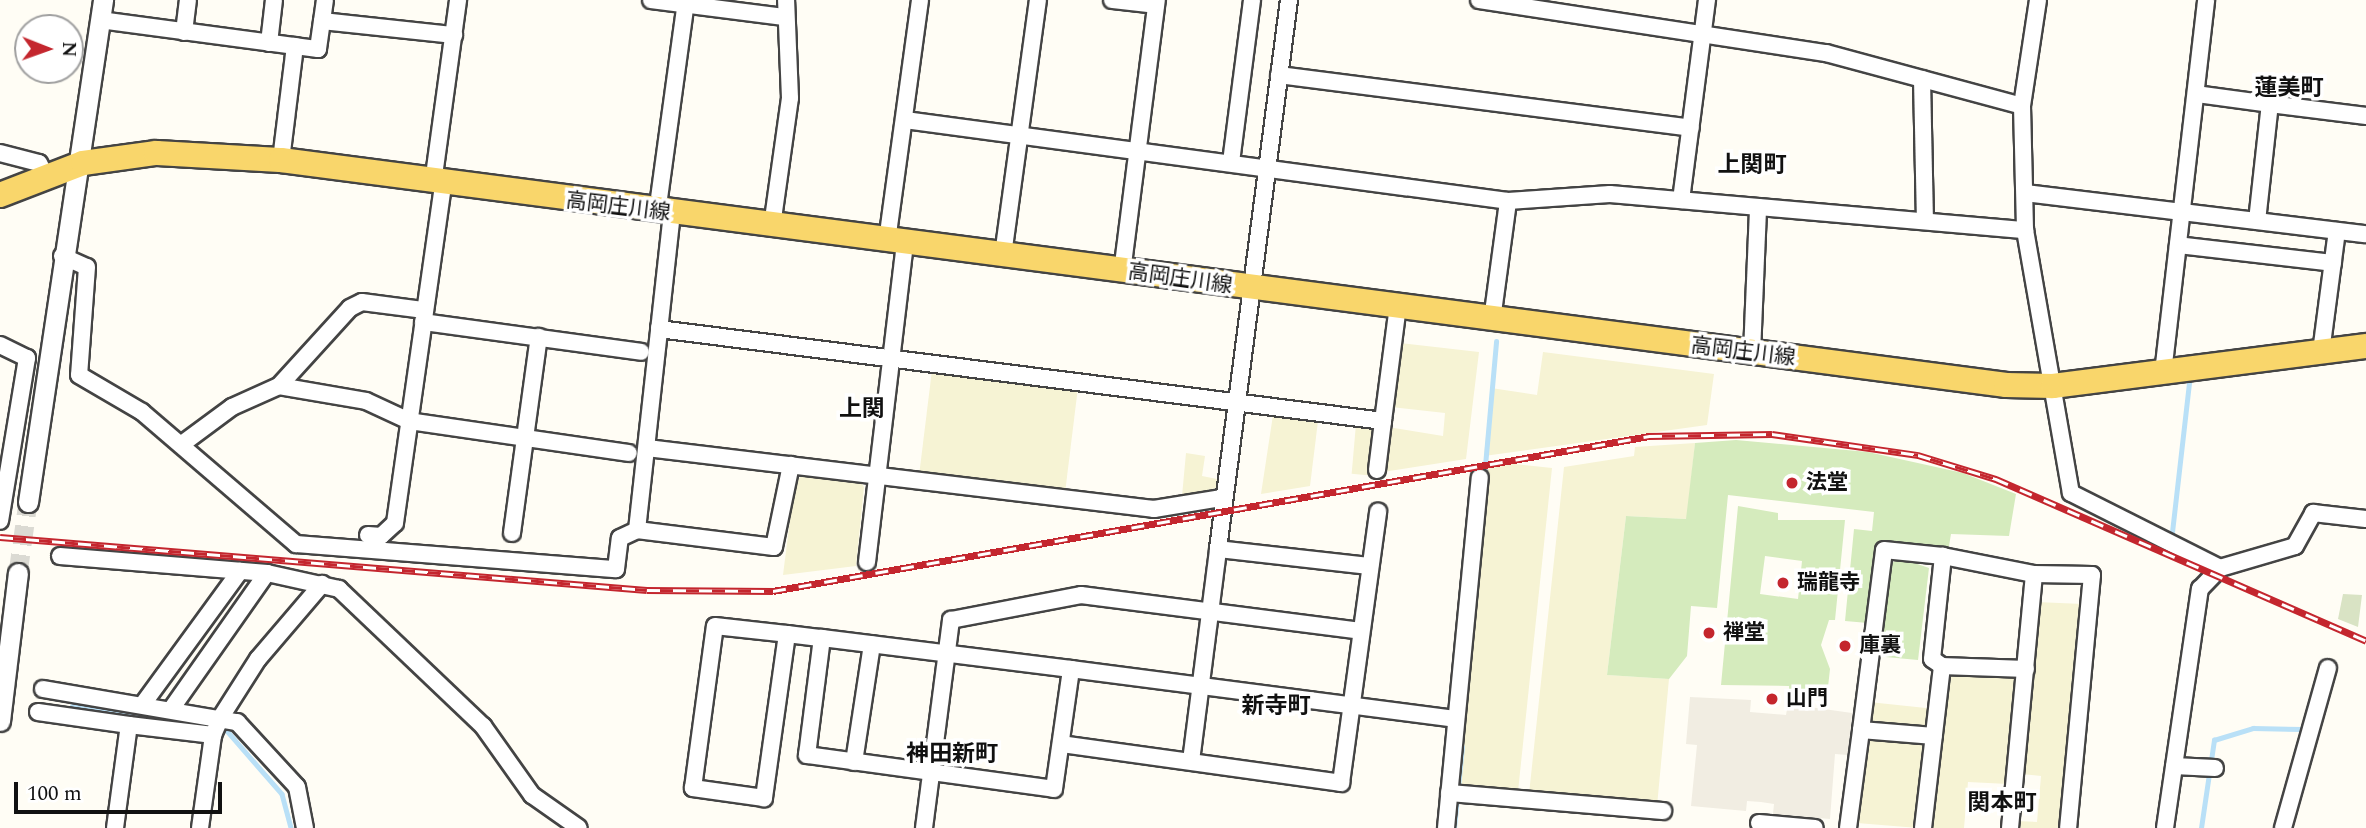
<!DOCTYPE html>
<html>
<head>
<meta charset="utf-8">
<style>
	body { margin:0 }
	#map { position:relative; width:2366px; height:828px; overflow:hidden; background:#fffdf5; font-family:Spectral,"Noto Sans JP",serif }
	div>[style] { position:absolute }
	.farmland>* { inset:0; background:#f6f3d4; transform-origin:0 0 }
	.green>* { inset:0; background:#d5ebbd }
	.cemetery>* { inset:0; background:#d9e3c4 }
	.plaza>* { inset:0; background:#f1ede2 }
	.stream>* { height:4.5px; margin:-2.25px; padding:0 2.25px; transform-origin:2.25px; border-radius:2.25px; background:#b9e0f7 }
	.tertiary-tunnel>* { height:19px; margin-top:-9.5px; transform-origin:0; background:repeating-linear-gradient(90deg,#dbdad3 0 19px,transparent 0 29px) }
	.roads { filter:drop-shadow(2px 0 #444) drop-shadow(-2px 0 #444) drop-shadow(0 2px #444) drop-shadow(0 -2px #444) }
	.minor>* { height:16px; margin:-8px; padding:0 8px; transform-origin:8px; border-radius:8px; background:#fff }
	.tertiary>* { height:19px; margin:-9.5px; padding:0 9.5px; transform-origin:9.5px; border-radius:9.5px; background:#fff }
	.primary>* { height:24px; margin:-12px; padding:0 12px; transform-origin:12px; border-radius:12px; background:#f9d66b }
	.rail>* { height:7px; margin-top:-3.5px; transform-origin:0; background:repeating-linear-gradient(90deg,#fff 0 13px,#c4262e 0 26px); box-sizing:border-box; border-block:2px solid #c4262e }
	.dots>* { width:19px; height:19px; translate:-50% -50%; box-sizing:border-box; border:4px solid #fff; border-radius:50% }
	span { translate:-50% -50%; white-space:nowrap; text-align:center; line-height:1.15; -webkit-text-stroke:7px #fff; paint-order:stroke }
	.street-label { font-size:21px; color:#111 }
	.poi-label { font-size:21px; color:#111; font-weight:700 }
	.left { translate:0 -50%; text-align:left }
	.neighbourhood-label { font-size:23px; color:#111; font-weight:700 }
	.north { position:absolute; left:14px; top:14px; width:70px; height:70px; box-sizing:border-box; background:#fff; border:2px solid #a0a0a0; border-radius:50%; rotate:91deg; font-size:19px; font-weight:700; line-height:28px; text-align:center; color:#111 }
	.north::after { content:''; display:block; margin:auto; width:24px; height:32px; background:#c4262e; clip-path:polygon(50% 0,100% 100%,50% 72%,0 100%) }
	.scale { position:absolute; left:14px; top:782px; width:208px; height:32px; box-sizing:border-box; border:4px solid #111; border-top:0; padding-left:9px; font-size:21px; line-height:24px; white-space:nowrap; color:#111; -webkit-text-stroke:5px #fff; paint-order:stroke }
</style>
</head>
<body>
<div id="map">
	<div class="farmland">
		<i style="clip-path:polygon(1400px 343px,1479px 352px,1466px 459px,1383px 472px,1388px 427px,1443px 436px,1445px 413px,1391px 407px)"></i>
		<i style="clip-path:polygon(1543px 352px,1714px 374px,1707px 425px,1484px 456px,1491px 388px,1537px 395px)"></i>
		<i style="left:932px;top:370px;width:147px;height:102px;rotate:7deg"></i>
		<i style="clip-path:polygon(1273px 415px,1318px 421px,1310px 486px,1261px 494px)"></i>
		<i style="left:1356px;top:424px;width:21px;height:50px;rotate:5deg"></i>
		<i style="clip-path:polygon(1695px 443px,1687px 519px,1626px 516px,1607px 675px,1669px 679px,1657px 806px,1529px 794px,1564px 467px,1634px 456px,1635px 447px)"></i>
		<i style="clip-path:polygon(1186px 453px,1205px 456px,1202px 476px,1217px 479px,1216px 488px,1182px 496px)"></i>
		<i style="left:1552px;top:468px;width:328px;height:67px;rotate:96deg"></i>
		<i style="clip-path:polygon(805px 474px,858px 478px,864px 487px,856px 566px,783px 575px,795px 481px)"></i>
		<i style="clip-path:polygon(2036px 602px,2083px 604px,2062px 828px,2016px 828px,2016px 821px,2037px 822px,2041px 776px,2021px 774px)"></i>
		<i style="clip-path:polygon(1946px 670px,2018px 673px,2008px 784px,1968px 782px,1964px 828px,1930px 828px)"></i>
		<i style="left:1869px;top:702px;width:62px;height:21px;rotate:6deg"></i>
		<i style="clip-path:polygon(1872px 736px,1927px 745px,1918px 828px,1857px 823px,1866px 740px)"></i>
	</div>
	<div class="green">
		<i style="clip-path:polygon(1736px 440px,1868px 452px,1963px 473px,2016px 494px,2009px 536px,1951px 534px,1948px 552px,1881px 544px,1868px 623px,1845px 621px,1854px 529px,1872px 531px,1874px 512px,1728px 495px,1717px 608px,1691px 606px,1687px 656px,1669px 679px,1607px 675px,1626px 516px,1686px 519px,1695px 443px)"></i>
		<i style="clip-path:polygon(evenodd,1738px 506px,1778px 513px,1778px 520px,1845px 520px,1835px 620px,1829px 620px,1821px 645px,1830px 669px,1827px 696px,1789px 692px,1789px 686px,1721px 685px,1738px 506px,1765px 556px,1802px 561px,1798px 599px,1760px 594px,1765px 556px)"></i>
		<i style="clip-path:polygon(1903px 559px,1929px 568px,1918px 660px,1875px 656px,1887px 575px,1893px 562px)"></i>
	</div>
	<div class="cemetery">
		<i style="clip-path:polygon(2343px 594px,2362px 595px,2358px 627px,2338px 619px)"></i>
	</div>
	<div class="plaza">
		<i style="clip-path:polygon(1690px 697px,1751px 700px,1750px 712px,1786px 715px,1788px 704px,1852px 713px,1848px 755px,1835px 754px,1830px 819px,1773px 814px,1774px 804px,1761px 802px,1747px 801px,1746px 811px,1691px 806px,1697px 745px,1686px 744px)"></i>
	</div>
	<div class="stream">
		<i style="left:1484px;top:477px;width:136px;rotate:-84.9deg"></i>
		<i style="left:2171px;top:541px;width:159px;rotate:-83.5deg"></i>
		<i style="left:72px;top:706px;width:101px;rotate:7.4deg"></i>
		<i style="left:222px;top:725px;width:91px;rotate:49deg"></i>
		<i style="left:282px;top:794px;width:35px;rotate:75deg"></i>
		<i style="left:1454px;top:828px;width:81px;rotate:-84.4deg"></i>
		<i style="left:2201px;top:828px;width:89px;rotate:-81.6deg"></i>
		<i style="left:2214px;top:740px;width:41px;rotate:-17.1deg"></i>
		<i style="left:2253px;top:728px;width:49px;rotate:1.2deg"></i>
	</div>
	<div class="tertiary-tunnel">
		<i style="left:18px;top:573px;width:72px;rotate:-82deg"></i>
	</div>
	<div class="roads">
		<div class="minor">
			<i style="left:651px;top:0;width:134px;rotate:7.3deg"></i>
			<i style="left:1112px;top:0;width:44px;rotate:6.5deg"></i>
			<i style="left:1479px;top:0;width:351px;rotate:8.7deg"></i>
			<i style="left:1826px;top:53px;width:203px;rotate:15.1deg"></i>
			<i style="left:2038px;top:0;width:107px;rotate:98.6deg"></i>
			<i style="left:2022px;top:106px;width:124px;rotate:88.6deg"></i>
			<i style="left:2025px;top:230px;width:267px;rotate:80.1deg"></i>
			<i style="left:2071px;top:493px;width:167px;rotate:26.7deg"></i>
			<i style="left:100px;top:20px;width:220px;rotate:7.6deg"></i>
			<i style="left:318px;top:49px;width:28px;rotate:-82deg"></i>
			<i style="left:322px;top:21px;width:133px;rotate:6.1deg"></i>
			<i style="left:322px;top:21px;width:21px;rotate:-82deg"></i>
			<i style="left:184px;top:32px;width:32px;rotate:-83deg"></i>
			<i style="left:269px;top:43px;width:43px;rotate:-83.4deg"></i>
			<i style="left:1279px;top:75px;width:415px;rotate:7.3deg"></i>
			<i style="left:1922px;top:79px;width:138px;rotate:88.8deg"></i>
			<i style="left:2196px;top:94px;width:75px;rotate:7.7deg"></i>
			<i style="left:905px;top:120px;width:608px;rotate:7.65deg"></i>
			<i style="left:1508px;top:201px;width:102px;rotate:-3.9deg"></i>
			<i style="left:1610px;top:194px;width:417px;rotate:5deg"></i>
			<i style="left:0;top:153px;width:40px;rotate:14.4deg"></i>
			<i style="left:39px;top:163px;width:13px;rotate:63deg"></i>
			<i style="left:281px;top:160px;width:115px;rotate:-83deg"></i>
			<i style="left:1231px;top:162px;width:163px;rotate:-82.6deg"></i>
			<i style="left:433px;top:183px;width:185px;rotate:-82.2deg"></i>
			<i style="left:2025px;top:193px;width:343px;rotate:6.9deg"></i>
			<i style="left:1681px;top:200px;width:202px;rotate:-82.6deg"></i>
			<i style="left:657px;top:213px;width:215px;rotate:-82.2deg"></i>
			<i style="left:2257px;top:221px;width:118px;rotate:-83.7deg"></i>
			<i style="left:2270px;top:104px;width:97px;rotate:7.1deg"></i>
			<i style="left:772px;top:226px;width:129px;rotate:-82deg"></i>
			<i style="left:790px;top:98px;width:98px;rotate:-92.3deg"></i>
			<i style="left:887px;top:241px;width:243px;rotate:-82.2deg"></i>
			<i style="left:2178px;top:245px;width:156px;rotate:6.6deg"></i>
			<i style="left:1003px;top:255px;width:257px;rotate:-82.2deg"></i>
			<i style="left:62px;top:256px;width:27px;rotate:24deg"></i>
			<i style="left:87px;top:267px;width:108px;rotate:94.2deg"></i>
			<i style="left:79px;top:375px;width:73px;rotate:30.4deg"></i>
			<i style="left:142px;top:412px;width:203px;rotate:40.6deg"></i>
			<i style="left:296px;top:544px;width:321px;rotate:4.5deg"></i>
			<i style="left:616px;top:569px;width:31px;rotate:-83deg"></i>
			<i style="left:620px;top:538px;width:19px;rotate:-25deg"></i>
			<i style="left:637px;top:530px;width:318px;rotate:-83.7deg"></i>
			<i style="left:1122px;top:272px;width:274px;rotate:-82.7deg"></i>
			<i style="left:1492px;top:320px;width:120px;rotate:-82.3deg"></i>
			<i style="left:423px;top:322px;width:220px;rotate:7.8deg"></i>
			<i style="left:659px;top:329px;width:730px;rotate:7.24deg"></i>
			<i style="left:1383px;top:421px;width:116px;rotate:-82.6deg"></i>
			<i style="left:0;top:345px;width:30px;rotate:26deg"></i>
			<i style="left:27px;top:358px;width:165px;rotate:99.4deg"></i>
			<i style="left:2321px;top:352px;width:122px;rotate:-82.5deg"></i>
			<i style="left:1752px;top:353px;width:146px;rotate:-87.6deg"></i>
			<i style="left:2163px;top:373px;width:375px;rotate:-83.4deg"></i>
			<i style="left:279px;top:386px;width:88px;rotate:9.8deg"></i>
			<i style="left:366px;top:401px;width:47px;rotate:24.9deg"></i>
			<i style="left:409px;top:421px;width:222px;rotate:8.3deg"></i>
			<i style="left:182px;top:444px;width:62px;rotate:-36.5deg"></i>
			<i style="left:232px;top:407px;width:51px;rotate:-24.1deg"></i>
			<i style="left:279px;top:386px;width:105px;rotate:-47.7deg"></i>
			<i style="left:350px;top:308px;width:13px;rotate:-27deg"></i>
			<i style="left:362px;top:302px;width:63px;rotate:7.4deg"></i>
			<i style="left:647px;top:448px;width:511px;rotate:6.86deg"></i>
			<i style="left:1154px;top:509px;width:69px;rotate:-9.2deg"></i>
			<i style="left:1377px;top:470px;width:49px;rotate:-83deg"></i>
			<i style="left:637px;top:530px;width:138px;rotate:7.1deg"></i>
			<i style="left:774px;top:547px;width:84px;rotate:-78.3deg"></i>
			<i style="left:512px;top:533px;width:198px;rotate:-82.2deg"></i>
			<i style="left:368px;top:535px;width:13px;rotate:4deg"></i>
			<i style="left:381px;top:536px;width:19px;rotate:-43deg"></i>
			<i style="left:395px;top:523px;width:342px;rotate:-81.9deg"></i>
			<i style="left:1218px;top:549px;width:554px;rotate:-82.63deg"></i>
			<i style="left:60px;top:556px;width:208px;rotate:4.7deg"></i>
			<i style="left:267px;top:573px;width:74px;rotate:12.5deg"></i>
			<i style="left:339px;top:589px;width:199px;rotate:43.6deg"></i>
			<i style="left:483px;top:726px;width:85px;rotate:54.6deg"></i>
			<i style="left:532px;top:795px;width:57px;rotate:35.1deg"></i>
			<i style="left:867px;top:562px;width:320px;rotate:-83.2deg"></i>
			<i style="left:787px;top:634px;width:166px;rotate:98deg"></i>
			<i style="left:764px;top:798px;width:72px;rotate:-172deg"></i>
			<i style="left:693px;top:788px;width:163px;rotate:-82.3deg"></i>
			<i style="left:715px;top:626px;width:72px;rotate:6.3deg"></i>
			<i style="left:787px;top:634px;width:35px;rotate:7deg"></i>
			<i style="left:822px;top:638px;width:251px;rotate:7.1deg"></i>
			<i style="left:1071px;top:669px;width:387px;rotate:7.4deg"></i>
			<i style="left:822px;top:638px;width:118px;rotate:97.3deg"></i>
			<i style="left:807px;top:755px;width:249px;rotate:7.8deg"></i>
			<i style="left:1054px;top:789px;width:121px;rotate:-81.9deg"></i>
			<i style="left:1942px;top:666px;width:84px;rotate:2deg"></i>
			<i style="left:43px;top:689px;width:197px;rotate:9.7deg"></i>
			<i style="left:237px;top:722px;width:88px;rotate:47.3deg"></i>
			<i style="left:297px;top:787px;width:42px;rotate:79deg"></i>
			<i style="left:143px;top:704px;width:165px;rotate:-53.9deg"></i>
			<i style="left:172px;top:708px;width:165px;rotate:-54.9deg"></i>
			<i style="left:38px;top:712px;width:92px;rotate:8.1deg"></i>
			<i style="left:1861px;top:730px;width:181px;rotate:-82.7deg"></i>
			<i style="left:1884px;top:550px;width:59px;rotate:5.8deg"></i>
			<i style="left:1061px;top:744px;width:283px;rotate:7.9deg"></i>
			<i style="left:1341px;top:783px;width:274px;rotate:-82.2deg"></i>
			<i style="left:1191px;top:761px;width:214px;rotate:-82.7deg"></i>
			<i style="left:1218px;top:549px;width:153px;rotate:6.4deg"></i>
			<i style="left:854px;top:762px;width:119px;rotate:-81.3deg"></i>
			<i style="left:2174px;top:766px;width:41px;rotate:2.8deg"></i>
			<i style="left:1449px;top:793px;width:215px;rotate:4.8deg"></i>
			<i style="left:1759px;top:823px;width:56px;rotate:5.1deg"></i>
			<i style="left:115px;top:828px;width:104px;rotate:-82.3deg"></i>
			<i style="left:129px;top:725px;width:85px;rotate:6.8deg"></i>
			<i style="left:200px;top:828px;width:94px;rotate:-82deg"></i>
			<i style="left:213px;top:735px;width:20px;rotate:-66deg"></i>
			<i style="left:221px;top:717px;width:69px;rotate:-57.5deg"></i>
			<i style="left:258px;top:659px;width:99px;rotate:-49.5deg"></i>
			<i style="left:924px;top:828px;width:210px;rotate:-82.6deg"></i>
			<i style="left:951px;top:620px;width:132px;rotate:-10.9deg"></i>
			<i style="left:1081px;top:595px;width:282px;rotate:7.3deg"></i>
			<i style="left:1446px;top:828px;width:352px;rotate:-84.5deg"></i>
			<i style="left:1848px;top:828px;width:99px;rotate:-82.4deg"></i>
			<i style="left:1861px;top:730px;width:73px;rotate:4.7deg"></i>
			<i style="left:1923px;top:828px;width:163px;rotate:-83.3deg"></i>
			<i style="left:1942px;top:666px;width:12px;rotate:-145deg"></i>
			<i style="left:1932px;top:659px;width:104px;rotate:-83.9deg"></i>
			<i style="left:1943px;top:556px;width:93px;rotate:11.2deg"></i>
			<i style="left:2034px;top:574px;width:58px;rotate:1deg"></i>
			<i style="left:2092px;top:575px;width:254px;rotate:95.4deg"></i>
			<i style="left:2010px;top:828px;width:255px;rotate:-84.6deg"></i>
			<i style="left:2165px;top:828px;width:242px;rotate:-81.7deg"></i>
			<i style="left:2200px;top:589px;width:29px;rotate:-46deg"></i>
			<i style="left:2220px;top:568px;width:78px;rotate:-16.3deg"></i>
			<i style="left:2295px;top:546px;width:38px;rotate:-61deg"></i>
			<i style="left:2313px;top:513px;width:53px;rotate:6.5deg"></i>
			<i style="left:2283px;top:828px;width:166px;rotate:-74.3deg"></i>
		</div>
		<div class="tertiary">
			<i style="left:28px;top:502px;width:508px;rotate:-81.5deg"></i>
			<i style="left:0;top:721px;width:149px;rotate:-83.1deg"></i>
		</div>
		<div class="primary">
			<i style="left:0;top:195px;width:89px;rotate:-21.1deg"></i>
			<i style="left:83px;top:163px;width:74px;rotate:-7.8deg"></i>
			<i style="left:156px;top:153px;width:125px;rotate:3.2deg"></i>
			<i style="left:281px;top:160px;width:1740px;rotate:7.43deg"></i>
			<i style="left:2006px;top:385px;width:47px;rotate:1.2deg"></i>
			<i style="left:2053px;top:386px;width:316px;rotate:-7.3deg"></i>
		</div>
	</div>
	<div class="rail">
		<i style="left:0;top:537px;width:649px;rotate:4.68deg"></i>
		<i style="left:647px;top:590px;width:126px;rotate:0.5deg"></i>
		<i style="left:773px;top:591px;width:890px;rotate:-10.03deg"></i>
		<i style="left:1649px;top:436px;width:123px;rotate:-0.9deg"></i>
		<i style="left:1772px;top:434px;width:148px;rotate:8.2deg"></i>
		<i style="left:1918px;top:455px;width:82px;rotate:17.1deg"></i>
		<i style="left:1996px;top:479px;width:404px;rotate:23.6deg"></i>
	</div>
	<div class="dots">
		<i style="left:1792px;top:483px;background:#c4262e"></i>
		<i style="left:1783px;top:583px;background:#c4262e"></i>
		<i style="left:1709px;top:633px;background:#c4262e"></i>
		<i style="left:1845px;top:646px;background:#c4262e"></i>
		<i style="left:1772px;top:699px;background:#c4262e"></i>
	</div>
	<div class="street-label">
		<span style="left:618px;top:207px;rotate:7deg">高岡庄川線</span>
		<span style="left:1180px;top:279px;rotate:8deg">高岡庄川線</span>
		<span style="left:1743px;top:352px;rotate:7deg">高岡庄川線</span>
	</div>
	<div class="poi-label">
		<span class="left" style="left:1806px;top:483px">法堂</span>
		<span class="left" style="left:1797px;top:583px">瑞龍寺</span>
		<span class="left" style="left:1723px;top:633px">禅堂</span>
		<span class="left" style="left:1859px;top:646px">庫裏</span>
		<span class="left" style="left:1786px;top:699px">山門</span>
	</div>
	<div class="neighbourhood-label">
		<span style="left:2289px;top:89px">蓮美町</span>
		<span style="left:1752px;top:166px">上関町</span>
		<span style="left:862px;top:410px">上関</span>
		<span style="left:1276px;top:707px">新寺町</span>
		<span style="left:952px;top:755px">神田新町</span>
		<span style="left:2002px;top:804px">関本町</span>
	</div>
	<div class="north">N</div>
	<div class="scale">100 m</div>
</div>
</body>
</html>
